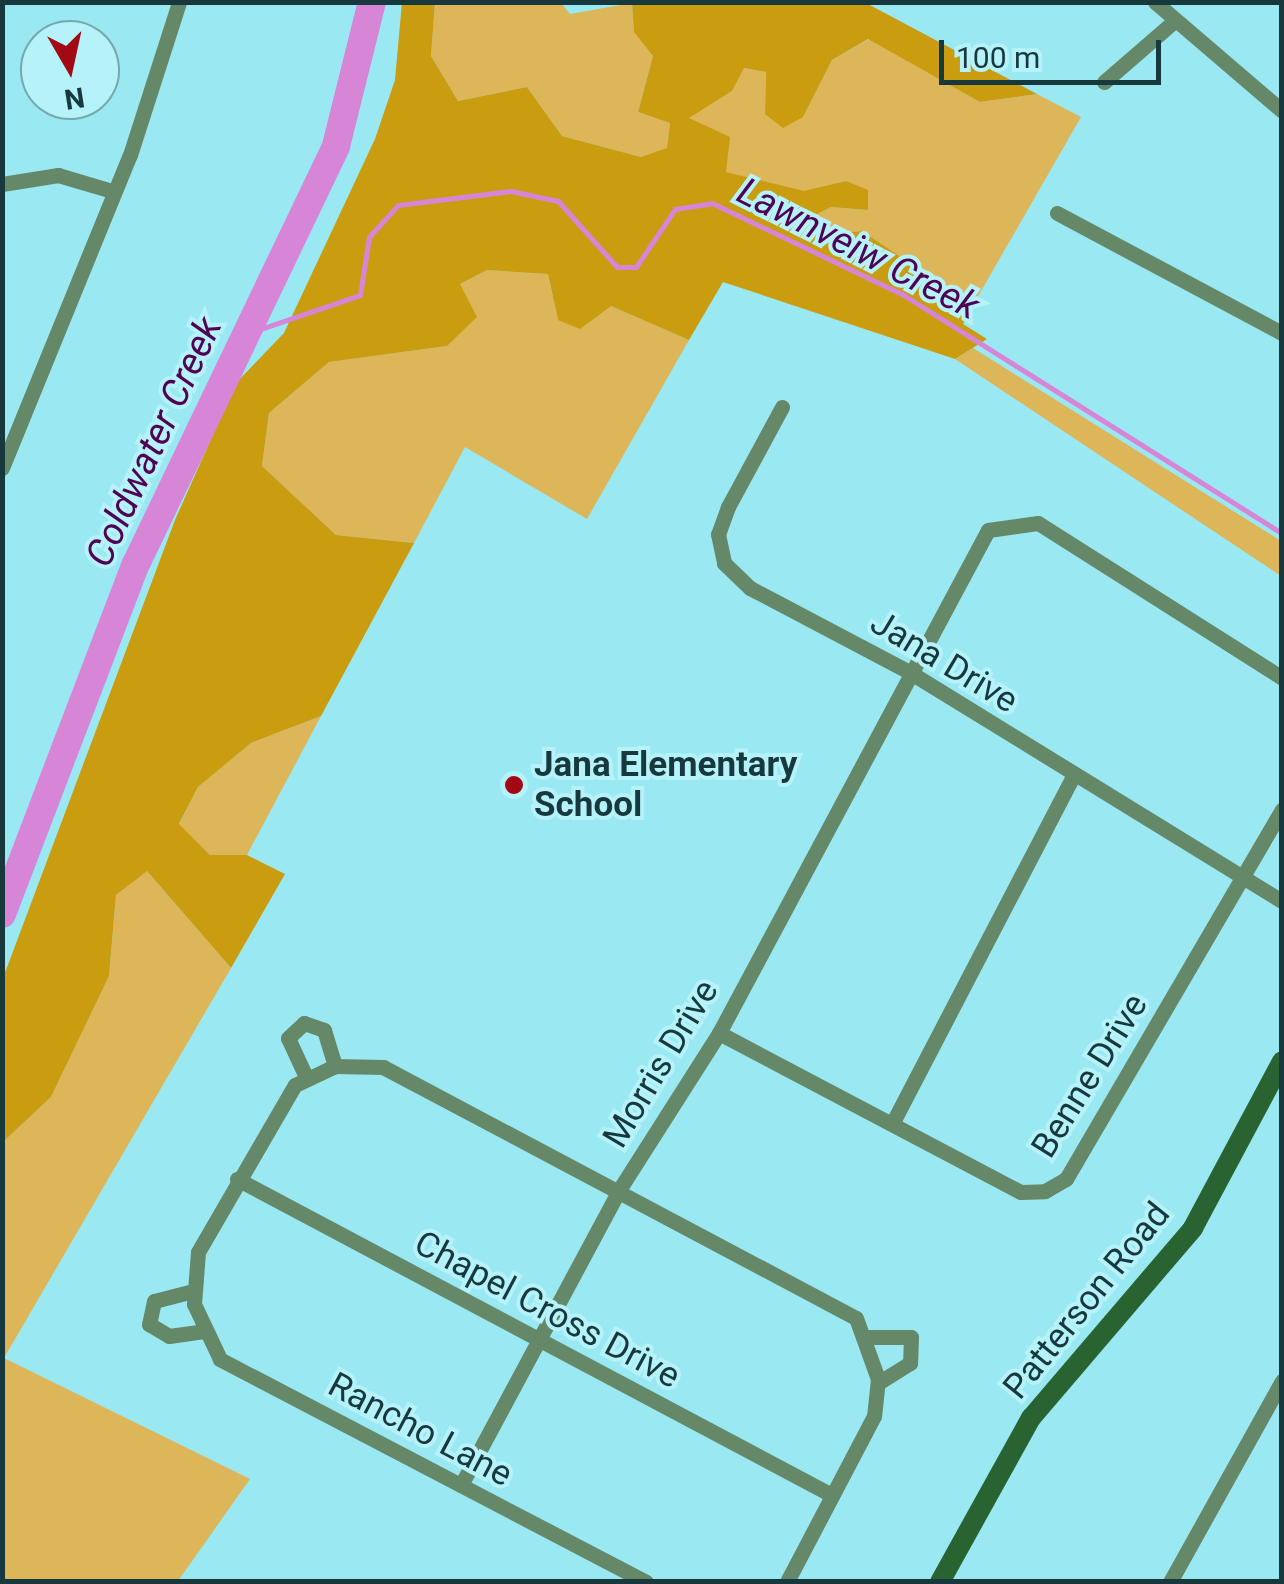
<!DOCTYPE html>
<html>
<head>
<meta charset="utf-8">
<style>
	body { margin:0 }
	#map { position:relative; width:1284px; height:1584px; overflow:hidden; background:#99e8f2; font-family:Roboto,sans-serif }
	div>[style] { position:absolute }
	.green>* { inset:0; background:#ddb659 }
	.forest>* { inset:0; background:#ca9c10 }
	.stream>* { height:5px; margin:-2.5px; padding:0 2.5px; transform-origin:2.5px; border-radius:2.5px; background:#d786d7 }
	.river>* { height:28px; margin:-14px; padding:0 14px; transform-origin:14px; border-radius:14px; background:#d786d7 }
	.minor>* { height:15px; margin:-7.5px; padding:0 7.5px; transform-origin:7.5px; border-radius:7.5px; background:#658968 }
	.secondary>* { height:20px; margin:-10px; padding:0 10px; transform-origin:10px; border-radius:10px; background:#2a6332 }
	.dots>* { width:28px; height:28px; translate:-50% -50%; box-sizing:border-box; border:5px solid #b5f2fa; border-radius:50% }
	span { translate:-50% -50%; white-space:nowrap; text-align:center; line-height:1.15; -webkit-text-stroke:8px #b5f2fa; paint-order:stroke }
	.street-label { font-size:35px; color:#17383c }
	.poi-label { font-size:35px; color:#17383c; font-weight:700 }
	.left { translate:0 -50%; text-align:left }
	.water-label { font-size:38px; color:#500253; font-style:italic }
	.frame { position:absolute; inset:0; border:5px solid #17383c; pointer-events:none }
	.north { position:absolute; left:20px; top:20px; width:100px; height:100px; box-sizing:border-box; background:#b5f2fa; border:2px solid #76a8ae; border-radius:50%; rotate:171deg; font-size:28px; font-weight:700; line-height:40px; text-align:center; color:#17383c }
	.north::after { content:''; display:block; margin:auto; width:35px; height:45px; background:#a30914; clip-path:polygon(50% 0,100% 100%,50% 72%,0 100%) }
	.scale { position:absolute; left:939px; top:40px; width:222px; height:45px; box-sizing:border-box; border:5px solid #17383c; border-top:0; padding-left:12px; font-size:30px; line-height:35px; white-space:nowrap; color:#17383c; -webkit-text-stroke:8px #b5f2fa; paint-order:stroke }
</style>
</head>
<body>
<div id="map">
	<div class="green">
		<i style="clip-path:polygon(435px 3px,561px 3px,570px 14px,632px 3px,634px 31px,653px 56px,638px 112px,670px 123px,667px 149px,641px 157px,562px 136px,527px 87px,458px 101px,431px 56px)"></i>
		<i style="clip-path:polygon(869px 39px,980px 102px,1037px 94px,1081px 117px,973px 305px,862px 231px,819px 235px,797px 224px,831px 207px,868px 210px,846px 181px,804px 192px,725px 172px,688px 118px,732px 91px,743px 68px,766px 72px,765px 114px,803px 117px,832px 60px)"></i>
		<i style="clip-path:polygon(487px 270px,548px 274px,558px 320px,611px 306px,689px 340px,587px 519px,465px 447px,414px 543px,336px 535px,262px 466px,269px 413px,329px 362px,447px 346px,460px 284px)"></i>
		<i style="clip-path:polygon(973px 348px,1281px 541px,1281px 576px,955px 359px)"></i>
		<i style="clip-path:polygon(321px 716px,247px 855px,210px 855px,179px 825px,198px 787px,251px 743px)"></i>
		<i style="clip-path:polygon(146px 870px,231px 968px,4px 1358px,250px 1479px,178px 1581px,3px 1582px,3px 1142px,51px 1097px,109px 976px,116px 895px)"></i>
	</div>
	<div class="forest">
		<i style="clip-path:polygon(402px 2px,435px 3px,431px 56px,458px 101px,527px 87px,562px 136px,641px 157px,667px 148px,670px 123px,638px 112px,653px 56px,634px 32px,632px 3px,866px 3px,1037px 94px,980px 102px,868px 39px,832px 60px,803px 117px,783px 128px,765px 114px,766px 72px,744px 68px,732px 91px,689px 118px,730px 137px,726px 172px,804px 191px,846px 181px,868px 190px,868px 210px,831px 207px,798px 224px,819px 235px,862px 231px,973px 305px,963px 324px,987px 339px,955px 359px,723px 282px,689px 340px,611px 306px,580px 329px,558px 320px,548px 274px,487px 270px,460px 284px,477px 317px,447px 346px,329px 362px,269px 413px,262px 466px,336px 535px,414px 543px,321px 716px,251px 743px,198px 787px,179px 824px,210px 855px,247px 855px,285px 874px,231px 968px,147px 871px,116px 895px,109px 976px,51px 1097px,3px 1142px,3px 978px,175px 520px,236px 383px,284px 333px,375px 139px,395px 80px)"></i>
	</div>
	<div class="stream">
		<i style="left:246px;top:334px;width:120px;rotate:-18.9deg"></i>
		<i style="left:360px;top:295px;width:59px;rotate:-81.2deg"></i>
		<i style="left:369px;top:237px;width:43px;rotate:-47.8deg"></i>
		<i style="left:398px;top:205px;width:114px;rotate:-7.1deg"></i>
		<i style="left:511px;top:191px;width:48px;rotate:12deg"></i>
		<i style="left:558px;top:201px;width:89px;rotate:48.2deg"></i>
		<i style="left:617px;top:267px;width:19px"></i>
		<i style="left:636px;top:267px;width:70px;rotate:-56.1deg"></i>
		<i style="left:675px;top:209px;width:37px;rotate:-9deg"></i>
		<i style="left:712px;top:203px;width:211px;rotate:25.6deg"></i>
		<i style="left:902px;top:294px;width:449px;rotate:32.2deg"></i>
	</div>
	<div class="river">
		<i style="left:2px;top:914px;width:375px;rotate:-69.1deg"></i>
		<i style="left:136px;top:564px;width:463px;rotate:-64.4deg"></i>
		<i style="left:336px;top:146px;width:148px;rotate:-76deg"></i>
	</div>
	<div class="minor">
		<i style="left:1155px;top:2px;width:167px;rotate:40.6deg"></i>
		<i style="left:1104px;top:82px;width:91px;rotate:-41deg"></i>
		<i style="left:2px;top:184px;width:57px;rotate:-9.1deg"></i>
		<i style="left:58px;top:175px;width:56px;rotate:16.5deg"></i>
		<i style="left:1057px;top:213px;width:255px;rotate:28.1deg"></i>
		<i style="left:782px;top:407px;width:114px;rotate:118.4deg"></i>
		<i style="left:728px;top:507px;width:29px;rotate:110deg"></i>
		<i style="left:718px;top:534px;width:30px;rotate:78deg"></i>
		<i style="left:724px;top:563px;width:36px;rotate:44deg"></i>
		<i style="left:750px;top:588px;width:182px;rotate:27.8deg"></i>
		<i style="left:911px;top:673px;width:435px;rotate:31.6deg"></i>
		<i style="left:2px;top:468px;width:338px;rotate:-67.8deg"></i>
		<i style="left:130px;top:155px;width:161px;rotate:-72.2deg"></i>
		<i style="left:719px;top:1033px;width:341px;rotate:27.8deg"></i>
		<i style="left:1021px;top:1192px;width:24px;rotate:-2deg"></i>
		<i style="left:1045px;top:1191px;width:24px;rotate:-30deg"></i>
		<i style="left:1066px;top:1179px;width:428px;rotate:-59.7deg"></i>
		<i style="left:307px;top:1079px;width:45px;rotate:-114.9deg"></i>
		<i style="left:288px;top:1038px;width:22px;rotate:-43deg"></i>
		<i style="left:304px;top:1023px;width:21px;rotate:19deg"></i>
		<i style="left:324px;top:1030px;width:38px;rotate:73deg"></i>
		<i style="left:893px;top:1122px;width:388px;rotate:-62.5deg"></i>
		<i style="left:237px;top:1179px;width:671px;rotate:27.98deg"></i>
		<i style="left:193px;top:1291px;width:40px;rotate:165.6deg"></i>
		<i style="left:154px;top:1301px;width:24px;rotate:102deg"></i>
		<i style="left:149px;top:1324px;width:23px;rotate:31deg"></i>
		<i style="left:169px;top:1336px;width:37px;rotate:-8deg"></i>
		<i style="left:867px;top:1337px;width:44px"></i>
		<i style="left:911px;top:1337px;width:26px;rotate:92deg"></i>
		<i style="left:910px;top:1363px;width:38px;rotate:148deg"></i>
		<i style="left:461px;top:1485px;width:335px;rotate:-61.8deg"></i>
		<i style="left:619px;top:1190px;width:186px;rotate:-57.5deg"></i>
		<i style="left:719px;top:1033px;width:570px;rotate:-61.86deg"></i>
		<i style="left:988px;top:530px;width:50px;rotate:-8deg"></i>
		<i style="left:1038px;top:523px;width:289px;rotate:32.4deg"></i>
		<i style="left:646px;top:1582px;width:481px;rotate:-152.4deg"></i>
		<i style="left:220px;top:1359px;width:61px;rotate:-115.3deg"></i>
		<i style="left:194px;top:1304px;width:52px;rotate:-85.6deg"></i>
		<i style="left:198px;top:1252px;width:193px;rotate:-59.9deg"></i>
		<i style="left:295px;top:1085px;width:44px;rotate:-25.4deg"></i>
		<i style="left:335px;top:1066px;width:48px;rotate:1.2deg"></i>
		<i style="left:383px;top:1067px;width:535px;rotate:27.95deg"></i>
		<i style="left:856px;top:1318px;width:65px;rotate:70.2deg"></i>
		<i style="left:878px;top:1379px;width:37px;rotate:96deg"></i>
		<i style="left:874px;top:1416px;width:187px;rotate:117.7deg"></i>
		<i style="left:1170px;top:1582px;width:230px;rotate:-60.9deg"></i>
	</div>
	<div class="secondary">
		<i style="left:940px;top:1582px;width:188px;rotate:-61deg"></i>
		<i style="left:1031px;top:1418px;width:250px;rotate:-49.5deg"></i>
		<i style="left:1193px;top:1228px;width:189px;rotate:-61.9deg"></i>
	</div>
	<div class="dots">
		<i style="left:514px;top:785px;background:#a30914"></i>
	</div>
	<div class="street-label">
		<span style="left:944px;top:662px;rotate:31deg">Jana Drive</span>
		<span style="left:661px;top:1064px;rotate:-59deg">Morris Drive</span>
		<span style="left:1090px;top:1076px;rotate:-58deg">Benne Drive</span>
		<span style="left:1087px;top:1301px;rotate:-51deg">Patterson Road</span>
		<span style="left:547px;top:1310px;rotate:28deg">Chapel Cross Drive</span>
		<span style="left:420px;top:1430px;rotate:28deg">Rancho Lane</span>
	</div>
	<div class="poi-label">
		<span class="left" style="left:534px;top:785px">Jana Elementary<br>School</span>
	</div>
	<div class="water-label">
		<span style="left:858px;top:249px;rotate:27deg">Lawnveiw Creek</span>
		<span style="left:154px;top:442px;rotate:-65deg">Coldwater Creek</span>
	</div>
	<div class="frame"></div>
	<div class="north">N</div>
	<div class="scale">100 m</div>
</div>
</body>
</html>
